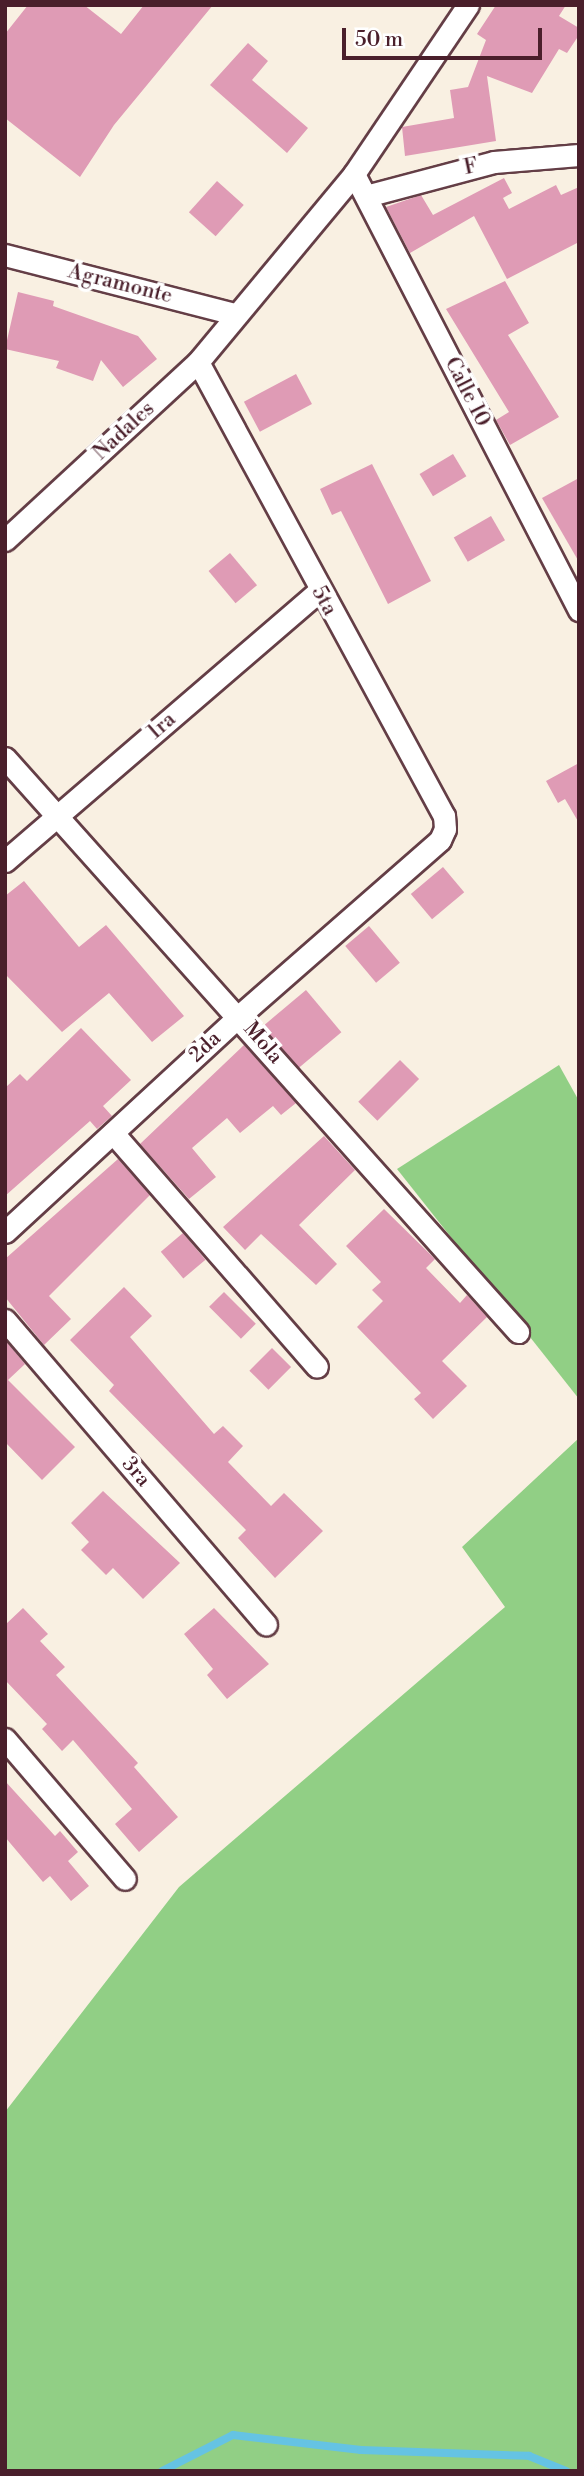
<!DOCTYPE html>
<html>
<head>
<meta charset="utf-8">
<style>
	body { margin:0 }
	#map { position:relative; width:584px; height:2476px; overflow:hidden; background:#f9f0e2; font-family:"Libre Bodoni",serif }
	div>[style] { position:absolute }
	.green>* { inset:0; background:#91cf85 }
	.stream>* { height:8px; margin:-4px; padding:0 4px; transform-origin:4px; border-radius:4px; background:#65c3e3 }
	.building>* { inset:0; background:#df9bb5; transform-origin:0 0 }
	.roads { filter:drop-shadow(2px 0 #643e46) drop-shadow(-2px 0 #643e46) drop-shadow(0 2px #643e46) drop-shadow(0 -2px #643e46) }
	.minor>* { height:21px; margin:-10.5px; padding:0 10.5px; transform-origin:10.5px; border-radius:10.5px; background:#fff }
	span { translate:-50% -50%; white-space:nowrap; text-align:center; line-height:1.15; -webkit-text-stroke:7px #fff; paint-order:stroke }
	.street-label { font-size:21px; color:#4a1f2b }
	.frame { position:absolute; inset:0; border:7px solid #4a1f2b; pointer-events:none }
	.scale { position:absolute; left:342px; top:28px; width:200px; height:32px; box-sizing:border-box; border:4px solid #4a1f2b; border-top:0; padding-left:9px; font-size:21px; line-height:24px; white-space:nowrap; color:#4a1f2b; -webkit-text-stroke:5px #fff; paint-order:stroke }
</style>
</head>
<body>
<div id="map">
	<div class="green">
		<i style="clip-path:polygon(559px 1065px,579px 1101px,579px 1399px,397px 1169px)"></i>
		<i style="clip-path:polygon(579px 1438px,579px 2471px,5px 2471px,5px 2112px,179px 1887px,505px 1607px,462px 1547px)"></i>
	</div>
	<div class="stream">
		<i style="left:162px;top:2471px;width:80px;rotate:-26.9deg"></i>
		<i style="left:233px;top:2435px;width:129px;rotate:6.7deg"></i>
		<i style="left:361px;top:2450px;width:168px;rotate:2deg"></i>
		<i style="left:529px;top:2456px;width:40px;rotate:22deg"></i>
	</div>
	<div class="building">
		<i style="clip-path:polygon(28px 5px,84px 5px,121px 34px,144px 5px,213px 5px,114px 125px,80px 177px,5px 118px,5px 34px)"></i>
		<i style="clip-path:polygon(496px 5px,566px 5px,559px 16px,579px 28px,579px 35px,567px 53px,559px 49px,532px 93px,487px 76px,496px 141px,405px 156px,402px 127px,454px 118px,450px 90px,468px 87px,486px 40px,477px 34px)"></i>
		<i style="clip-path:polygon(248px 43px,268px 61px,252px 80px,308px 128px,287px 153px,210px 85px)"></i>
		<i style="clip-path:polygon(504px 178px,512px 193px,503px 198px,509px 209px,556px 185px,561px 195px,579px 187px,579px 242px,507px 279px,474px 216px,410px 253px,386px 207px,421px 195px,433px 215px)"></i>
		<i style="left:217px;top:181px;width:36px;height:42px;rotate:42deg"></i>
		<i style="clip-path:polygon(505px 281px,529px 323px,508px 335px,559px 417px,510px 445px,496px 420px,509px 412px,446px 309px)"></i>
		<i style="clip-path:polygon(18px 292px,54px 301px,53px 306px,138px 336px,157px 359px,123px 387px,101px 360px,93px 381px,56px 368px,59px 361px,5px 349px)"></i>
		<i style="left:296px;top:374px;width:34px;height:59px;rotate:62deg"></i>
		<i style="left:453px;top:454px;width:26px;height:39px;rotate:59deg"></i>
		<i style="clip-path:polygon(372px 464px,431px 581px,388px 604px,341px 511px,332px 515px,320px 489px)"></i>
		<i style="clip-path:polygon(579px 478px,579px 562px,542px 498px)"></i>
		<i style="left:491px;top:516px;width:28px;height:43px;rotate:60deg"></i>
		<i style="left:230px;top:553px;width:42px;height:28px;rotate:50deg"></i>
		<i style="clip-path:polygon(579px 763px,579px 823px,565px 799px,558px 803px,546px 781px)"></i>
		<i style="left:443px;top:867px;width:33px;height:42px;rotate:50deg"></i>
		<i style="clip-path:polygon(24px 881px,79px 947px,106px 925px,184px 1016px,152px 1042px,109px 993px,62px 1032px,5px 974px,5px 896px)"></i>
		<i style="left:369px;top:926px;width:48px;height:31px;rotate:50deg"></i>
		<i style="left:306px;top:990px;width:55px;height:57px;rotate:50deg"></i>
		<i style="clip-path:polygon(81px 1028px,131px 1080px,103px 1106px,112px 1116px,97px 1129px,90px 1121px,5px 1196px,5px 1088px,20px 1074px,27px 1081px)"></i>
		<i style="clip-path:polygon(244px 1045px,296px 1103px,281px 1115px,273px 1106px,240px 1133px,227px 1118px,192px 1148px,216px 1177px,189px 1199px,140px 1144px)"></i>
		<i style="left:400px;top:1060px;width:27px;height:59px;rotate:45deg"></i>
		<i style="clip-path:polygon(324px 1136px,355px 1170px,299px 1225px,337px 1264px,316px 1285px,261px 1234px,245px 1250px,223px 1227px)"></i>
		<i style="clip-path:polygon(118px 1159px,150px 1195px,49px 1296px,71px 1319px,44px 1345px,5px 1297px,5px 1259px)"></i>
		<i style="clip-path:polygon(384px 1209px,435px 1259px,426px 1268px,460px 1303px,467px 1295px,487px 1317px,442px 1361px,467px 1386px,433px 1419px,414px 1399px,421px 1393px,357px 1327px,383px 1301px,372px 1290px,381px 1282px,346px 1246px)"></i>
		<i style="left:183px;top:1233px;width:35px;height:29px;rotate:50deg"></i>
		<i style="clip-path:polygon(124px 1287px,152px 1316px,130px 1337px,214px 1434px,223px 1426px,243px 1446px,228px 1462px,271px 1506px,284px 1493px,323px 1531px,275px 1578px,238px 1538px,246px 1530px,109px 1391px,114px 1385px,70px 1340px)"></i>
		<i style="left:224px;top:1292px;width:45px;height:21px;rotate:45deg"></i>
		<i style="clip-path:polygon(5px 1340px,25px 1364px,8px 1380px,75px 1447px,42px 1480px,5px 1442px)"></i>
		<i style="left:272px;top:1348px;width:27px;height:32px;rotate:45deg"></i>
		<i style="clip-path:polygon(103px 1491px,180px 1563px,143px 1599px,113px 1568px,106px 1575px,81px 1550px,89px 1542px,71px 1523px)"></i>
		<i style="clip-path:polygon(23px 1608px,48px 1634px,40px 1641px,65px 1667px,56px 1675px,138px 1763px,134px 1767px,178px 1817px,139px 1852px,115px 1824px,132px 1809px,73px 1740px,62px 1751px,42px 1729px,47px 1724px,5px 1680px,5px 1625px)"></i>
		<i style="clip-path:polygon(214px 1608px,269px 1664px,227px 1699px,207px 1675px,213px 1669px,184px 1634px)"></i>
		<i style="clip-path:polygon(5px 1781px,55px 1836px,60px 1831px,78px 1852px,68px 1861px,89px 1886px,71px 1901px,50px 1876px,43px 1882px,5px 1837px)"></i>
	</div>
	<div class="roads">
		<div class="minor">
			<i style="left:354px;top:174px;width:491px;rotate:62.7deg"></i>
			<i style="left:366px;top:196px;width:132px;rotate:-14.9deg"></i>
			<i style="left:494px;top:162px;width:85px;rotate:-4.7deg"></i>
			<i style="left:5px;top:255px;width:236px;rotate:14.4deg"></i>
			<i style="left:5px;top:540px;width:263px;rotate:-42.7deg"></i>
			<i style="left:198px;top:362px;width:244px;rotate:-50.3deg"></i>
			<i style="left:354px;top:174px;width:204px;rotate:-56deg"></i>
			<i style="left:5px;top:758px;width:770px;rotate:48.21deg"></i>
			<i style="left:5px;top:861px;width:414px;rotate:-40.7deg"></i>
			<i style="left:113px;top:1133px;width:310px;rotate:48.9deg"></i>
			<i style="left:5px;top:1232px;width:318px;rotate:-42.7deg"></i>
			<i style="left:239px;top:1016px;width:267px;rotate:-41.2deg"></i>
			<i style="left:440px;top:840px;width:12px;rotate:-66deg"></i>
			<i style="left:445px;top:829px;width:13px;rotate:-94deg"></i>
			<i style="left:444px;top:816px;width:516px;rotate:-118.45deg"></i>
			<i style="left:5px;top:1320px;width:401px;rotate:49.4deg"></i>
			<i style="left:5px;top:1739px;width:184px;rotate:49.4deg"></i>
		</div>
	</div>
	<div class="street-label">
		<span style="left:471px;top:167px;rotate:-12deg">F</span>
		<span style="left:120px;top:284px;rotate:14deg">Agramonte</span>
		<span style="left:467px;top:392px;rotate:63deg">Calle 10</span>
		<span style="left:124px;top:431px;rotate:-43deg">Nadales</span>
		<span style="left:324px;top:601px;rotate:61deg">5ta</span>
		<span style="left:162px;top:726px;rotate:-41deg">1ra</span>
		<span style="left:263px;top:1043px;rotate:49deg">Mola</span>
		<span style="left:205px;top:1047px;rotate:-43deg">2da</span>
		<span style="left:136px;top:1472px;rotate:49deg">3ra</span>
	</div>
	<div class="frame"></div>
	<div class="scale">50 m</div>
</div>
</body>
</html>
